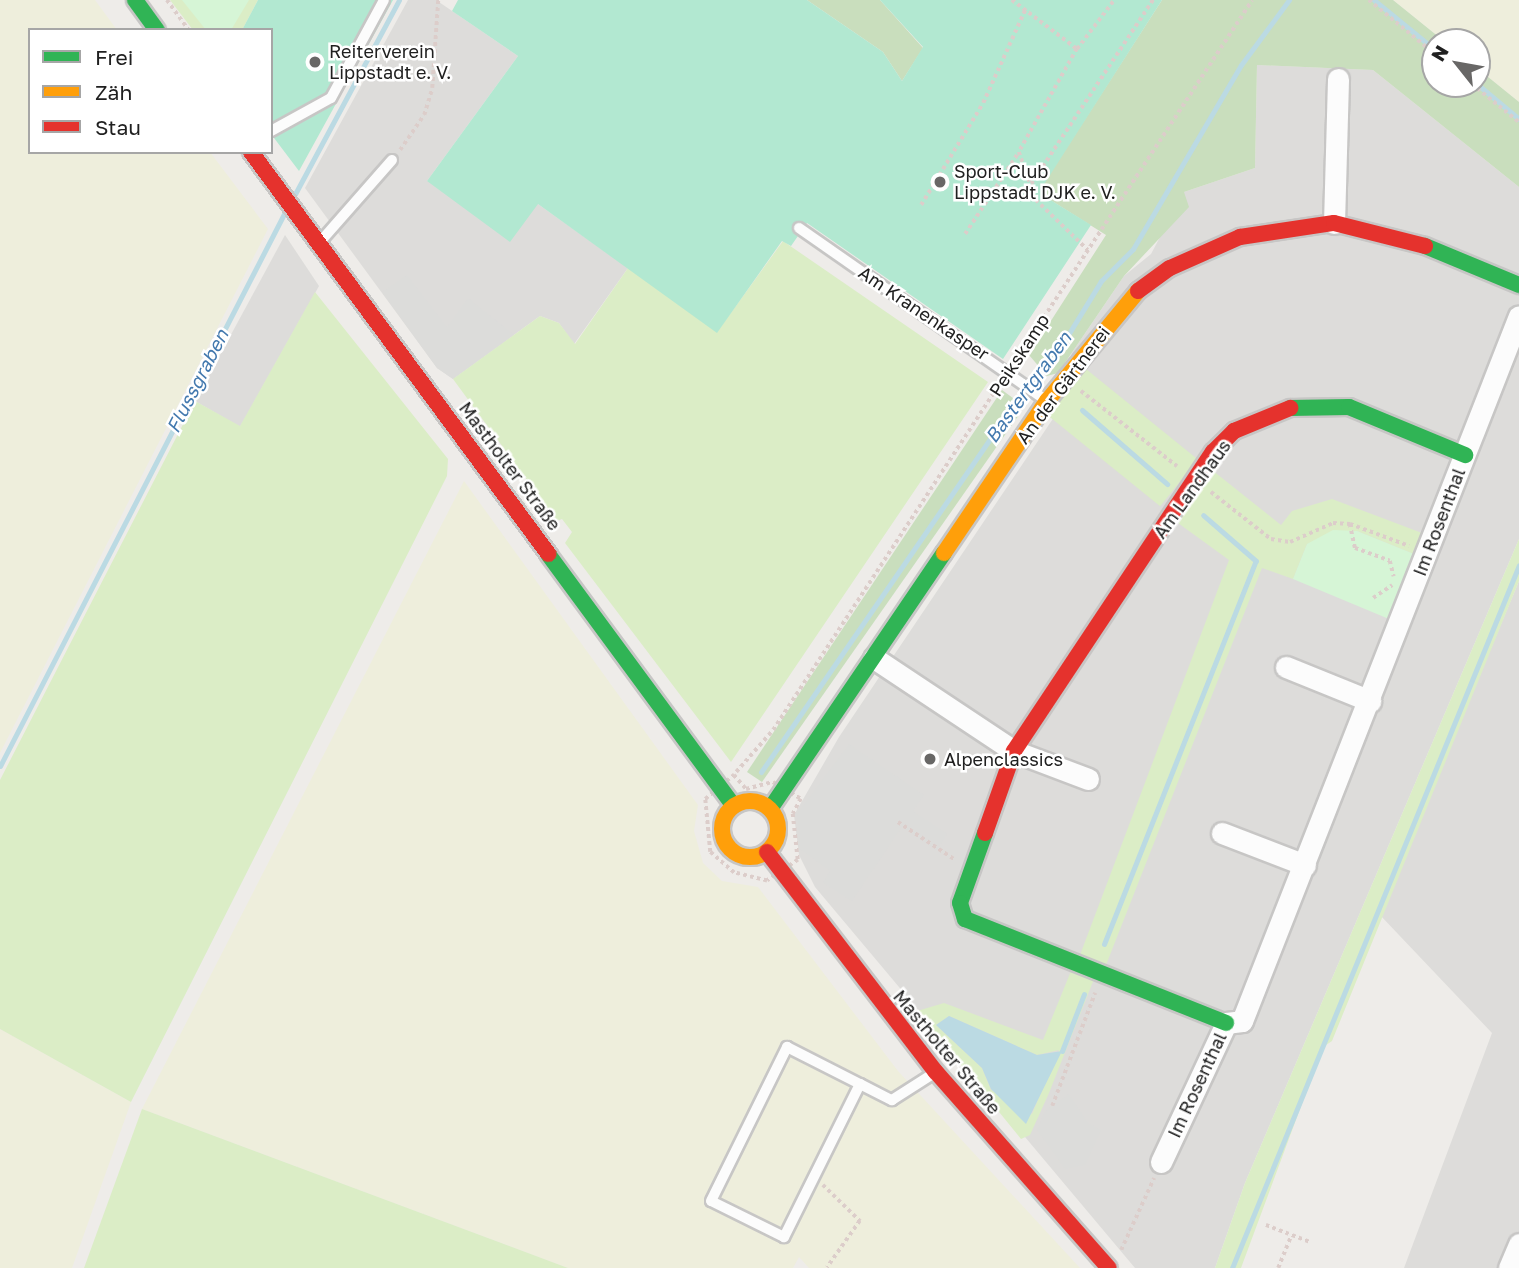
<!DOCTYPE html>
<html>
<head>
<meta charset="utf-8">
<style>
	body { margin:0 }
	#map { position:relative; width:1519px; height:1268px; overflow:hidden; background:#eeece9; font-family:"Golos Text",sans-serif }
	div>[style] { position:absolute }
	.residential>* { inset:0; background:#dddcda }
	.religious>* { inset:0; background:#dcdcda }
	.farmland>* { inset:0; background:#eeeedc }
	.grass>* { inset:0; background:#dbedc6; transform-origin:0 0 }
	.forest>* { inset:0; background:#c9debd }
	.park>* { inset:0; background:#d6f5d6 }
	.pitch>* { inset:0; background:#b2e8d1 }
	.water>* { inset:0; background:#bbdae3 }
	.stream>* { height:5px; margin:-2.5px; padding:0 2.5px; transform-origin:2.5px; border-radius:2.5px; background:#bbdae3 }
	.path>* { height:3.5px; margin-top:-1.75px; transform-origin:0; background:repeating-linear-gradient(90deg,#dccdca 0 3.5px,transparent 0 7px) }
	.roads { filter:drop-shadow(2px 0 #c7c6c5) drop-shadow(-2px 0 #c7c6c5) drop-shadow(0 2px #c7c6c5) drop-shadow(0 -2px #c7c6c5) }
	.lane>* { height:10px; margin:-5px; padding:0 5px; transform-origin:5px; border-radius:5px; background:#fcfcfc }
	.street>* { height:21px; margin:-10.5px; padding:0 10.5px; transform-origin:10.5px; border-radius:10.5px; background:#fcfcfc }
	.fast>* { height:16px; margin:-8px; padding:0 8px; transform-origin:8px; border-radius:8px; background:#30b455 }
	.slow>* { height:16px; margin:-8px; padding:0 8px; transform-origin:8px; border-radius:8px; background:#ff9f0a }
	.slow>.ring { margin:-8px; padding:0; box-sizing:content-box; background:none; border:16px solid #ff9f0a; border-radius:50% }
	.jam>* { height:16px; margin:-8px; padding:0 8px; transform-origin:8px; border-radius:8px; background:#e5322d }
	.dots>* { width:19px; height:19px; translate:-50% -50%; box-sizing:border-box; border:4px solid #fff; border-radius:50% }
	span { translate:-50% -50%; white-space:nowrap; text-align:center; line-height:1.15; -webkit-text-stroke:5px #fff; paint-order:stroke }
	.poi-label { font-size:18px; color:#202020 }
	.left { translate:0 -50%; text-align:left }
	.street-label { font-size:18px; color:#202020 }
	.water-label { font-size:19px; color:#4379ae; font-style:italic }
	.legend { position:absolute; left:28px; top:28px; width:245px; height:126px; box-sizing:border-box; background:#fff; border:2px solid #a6a6a6; margin:0; padding:9px 12px; list-style:none; font-size:21px; color:#202020 }
	.legend li { display:flex; align-items:center; gap:14px; height:35px }
	.legend b { width:35px; border:2px solid #a6a6a6 }
	.north { position:absolute; left:1421px; top:28px; width:70px; height:70px; box-sizing:border-box; background:#fff; border:2px solid #a6a6a6; border-radius:50%; rotate:301deg; font-size:19px; font-weight:700; line-height:28px; text-align:center; color:#202020 }
	.north::after { content:''; display:block; margin:auto; width:24px; height:32px; background:#686766; clip-path:polygon(50% 0,100% 100%,50% 72%,0 100%) }
</style>
</head>
<body>
<div id="map">
	<div class="residential">
		<i style="clip-path:polygon(408px 0,436px 0,518px 56px,427px 181px,538px 204px,628px 268px,574px 344px,559px 323px,540px 316px,453px 379px,437px 368px,305px 188px)"></i>
		<i style="clip-path:polygon(1257px 65px,1373px 70px,1519px 187px,1519px 539px,1245px 1183px,1215px 1268px,1135px 1268px,815px 887px,799px 855px,794px 815px,839px 737px,1087px 368px,1071px 354px,1124px 276px,1151px 254px,1184px 192px,1255px 168px)"></i>
		<i style="clip-path:polygon(285px 235px,319px 286px,240px 427px,195px 401px)"></i>
		<i style="clip-path:polygon(1519px 581px,1519px 1268px,1404px 1268px,1492px 1033px,1380px 915px)"></i>
	</div>
	<div class="religious">
		<i style="clip-path:polygon(407px 275px,447px 327px,468px 298px,514px 335px,453px 379px,437px 368px,382px 292px)"></i>
		<i style="clip-path:polygon(849px 744px,924px 795px,913px 811px,947px 834px,937px 850px,902px 827px,852px 901px,823px 883px,830px 871px,800px 849px,797px 814px)"></i>
		<i style="clip-path:polygon(1069px 1094px,1088px 1123px,1101px 1130px,1085px 1165px,1065px 1169px,1037px 1130px,1045px 1111px)"></i>
	</div>
	<div class="farmland">
		<i style="clip-path:polygon(0 0,95px 0,117px 30px,30px 30px,30px 152px,210px 152px,268px 229px,0 753px)"></i>
		<i style="clip-path:polygon(1393px 0,1519px 0,1519px 102px,1477px 68px,1477px 42px,1445px 42px)"></i>
		<i style="clip-path:polygon(464px 481px,698px 805px,694px 831px,703px 863px,722px 881px,758px 887px,898px 1071px,1080px 1268px,809px 1268px,799px 1257px,793px 1268px,568px 1268px,142px 1109px)"></i>
		<i style="clip-path:polygon(0 1029px,131px 1102px,72px 1268px,0 1268px)"></i>
	</div>
	<div class="grass">
		<i style="clip-path:polygon(170px 0,258px 0,242px 30px,193px 30px)"></i>
		<i style="clip-path:polygon(783px 241px,988px 382px,731px 762px,565px 543px,572px 532px,562px 519px,557px 521px,453px 379px,540px 316px,559px 323px,575px 344px,628px 268px,717px 332px)"></i>
		<i style="clip-path:polygon(315px 292px,448px 459px,447px 476px,131px 1102px,0 1029px,0 780px,195px 401px,240px 426px)"></i>
		<i style="left:1086px;top:369px;width:144px;height:60px;rotate:39deg"></i>
		<i style="clip-path:polygon(1212px 470px,1281px 525px,1292px 511px,1332px 499px,1422px 533px,1414px 554px,1357px 531px,1307px 544px,1293px 579px,1262px 568px,1106px 965px,1080px 955px,1229px 560px,1178px 523px)"></i>
		<i style="clip-path:polygon(1519px 539px,1519px 581px,1332px 1041px,1323px 1047px,1241px 1268px,1215px 1268px,1245px 1183px)"></i>
		<i style="clip-path:polygon(evenodd,1071px 971px,1094px 979px,1049px 1093px,1030px 1135px,1021px 1139px,917px 1011px,944px 1003px,1043px 1040px,1071px 971px,949px 1016px,1037px 1055px,1059px 1050px,1032px 1114px,991px 1090px,982px 1068px,936px 1025px,949px 1016px)"></i>
		<i style="clip-path:polygon(142px 1109px,568px 1268px,84px 1268px)"></i>
	</div>
	<div class="forest">
		<i style="clip-path:polygon(807px 0,880px 0,923px 48px,902px 81px,883px 52px)"></i>
		<i style="clip-path:polygon(1162px 0,1393px 0,1445px 42px,1435px 42px,1435px 84px,1477px 84px,1477px 68px,1519px 102px,1519px 187px,1373px 70px,1257px 65px,1255px 168px,1184px 192px,1189px 207px,1124px 276px,1058px 373px,1047px 376px,1029px 355px,1106px 235px,1044px 196px,1042px 186px)"></i>
		<i style="clip-path:polygon(1002px 390px,1021px 404px,1021px 412px,762px 782px,747px 772px)"></i>
	</div>
	<div class="park">
		<i style="clip-path:polygon(182px 0,249px 0,231px 30px,206px 30px)"></i>
		<i style="clip-path:polygon(1333px 530px,1357px 531px,1414px 554px,1389px 619px,1293px 579px,1307px 544px)"></i>
	</div>
	<div class="pitch">
		<i style="clip-path:polygon(258px 0,393px 0,299px 171px,271px 134px,271px 30px,242px 30px)"></i>
		<i style="clip-path:polygon(458px 0,807px 0,883px 52px,902px 81px,923px 47px,880px 0,1162px 0,1043px 186px,1044px 196px,1091px 225px,1003px 359px,807px 223px,791px 246px,782px 241px,717px 333px,538px 204px,510px 242px,427px 181px,518px 56px,452px 11px)"></i>
	</div>
	<div class="water">
		<i style="clip-path:polygon(949px 1016px,1037px 1055px,1062px 1051px,1026px 1124px,991px 1089px,982px 1068px,936px 1025px)"></i>
	</div>
	<div class="stream">
		<i style="left:1374px;top:0;width:79px;rotate:39.3deg"></i>
		<i style="left:1477px;top:84px;width:55px;rotate:39.8deg"></i>
		<i style="left:295px;top:194px;width:220px;rotate:-61.8deg"></i>
		<i style="left:1082px;top:410px;width:113px;rotate:41deg"></i>
		<i style="left:0;top:766px;width:623px;rotate:-62.78deg"></i>
		<i style="left:761px;top:772px;width:445px;rotate:-55.5deg"></i>
		<i style="left:1013px;top:405px;width:59px;rotate:-48.4deg"></i>
		<i style="left:1052px;top:361px;width:94px;rotate:-58.5deg"></i>
		<i style="left:1101px;top:281px;width:45px;rotate:-45deg"></i>
		<i style="left:1133px;top:249px;width:213px;rotate:-59.6deg"></i>
		<i style="left:1241px;top:65px;width:81px;rotate:-53.6deg"></i>
		<i style="left:1104px;top:944px;width:412px;rotate:-68.4deg"></i>
		<i style="left:1256px;top:561px;width:70px;rotate:-139deg"></i>
		<i style="left:1062px;top:1051px;width:61px;rotate:-68.9deg"></i>
		<i style="left:1232px;top:1268px;width:759px;rotate:-67.79deg"></i>
	</div>
	<div class="path">
		<i style="left:167px;top:0;width:37px;rotate:54deg"></i>
		<i style="left:1012px;top:0;width:81px;rotate:37deg"></i>
		<i style="left:1077px;top:49px;width:118px;rotate:119.4deg"></i>
		<i style="left:1019px;top:152px;width:51px;rotate:70.5deg"></i>
		<i style="left:1036px;top:200px;width:72px;rotate:43.9deg"></i>
		<i style="left:1369px;top:0;width:85px;rotate:39.3deg"></i>
		<i style="left:1077px;top:49px;width:61px;rotate:-52.9deg"></i>
		<i style="left:1472px;top:84px;width:60px;rotate:39deg"></i>
		<i style="left:400px;top:150px;width:42px;rotate:-55.6deg"></i>
		<i style="left:424px;top:115px;width:28px;rotate:-73deg"></i>
		<i style="left:432px;top:88px;width:88px;rotate:-86.1deg"></i>
		<i style="left:1031px;top:184px;width:221px;rotate:-56.5deg"></i>
		<i style="left:921px;top:205px;width:119px;rotate:-58.7deg"></i>
		<i style="left:983px;top:103px;width:102px;rotate:-65.7deg"></i>
		<i style="left:965px;top:234px;width:97px;rotate:-56.8deg"></i>
		<i style="left:1013px;top:364px;width:435px;rotate:-56.7deg"></i>
		<i style="left:1081px;top:391px;width:122px;rotate:38deg"></i>
		<i style="left:1211px;top:492px;width:76px;rotate:38.1deg"></i>
		<i style="left:1271px;top:539px;width:19px;rotate:9deg"></i>
		<i style="left:1290px;top:542px;width:47px;rotate:-23.8deg"></i>
		<i style="left:1333px;top:523px;width:17px;rotate:3deg"></i>
		<i style="left:1350px;top:524px;width:63px;rotate:20.4deg"></i>
		<i style="left:1350px;top:524px;width:25px;rotate:78deg"></i>
		<i style="left:1355px;top:548px;width:37px;rotate:20deg"></i>
		<i style="left:1390px;top:561px;width:16px;rotate:76deg"></i>
		<i style="left:1373px;top:598px;width:23px;rotate:-34deg"></i>
		<i style="left:736px;top:772px;width:56px;rotate:-48.6deg"></i>
		<i style="left:773px;top:730px;width:412px;rotate:-56.8deg"></i>
		<i style="left:734px;top:775px;width:18px;rotate:49deg"></i>
		<i style="left:746px;top:789px;width:28px;rotate:-15deg"></i>
		<i style="left:773px;top:782px;width:33px;rotate:31deg"></i>
		<i style="left:801px;top:799px;width:17px;rotate:118deg"></i>
		<i style="left:793px;top:814px;width:46px;rotate:83.8deg"></i>
		<i style="left:798px;top:860px;width:37px;rotate:146deg"></i>
		<i style="left:767px;top:881px;width:34px;rotate:-166deg"></i>
		<i style="left:734px;top:873px;width:32px;rotate:-139deg"></i>
		<i style="left:710px;top:852px;width:53px;rotate:-95.4deg"></i>
		<i style="left:705px;top:799px;width:38px;rotate:-40deg"></i>
		<i style="left:898px;top:822px;width:67px;rotate:33.5deg"></i>
		<i style="left:1052px;top:1106px;width:121px;rotate:-69.2deg"></i>
		<i style="left:823px;top:1185px;width:52px;rotate:44.2deg"></i>
		<i style="left:860px;top:1221px;width:57px;rotate:125.1deg"></i>
		<i style="left:1266px;top:1225px;width:47px;rotate:21.1deg"></i>
		<i style="left:1121px;top:1250px;width:79px;rotate:-65.4deg"></i>
		<i style="left:1278px;top:1268px;width:35px;rotate:-68deg"></i>
	</div>
	<div class="roads">
		<div class="lane">
			<i style="left:271px;top:131px;width:68px;rotate:-28.8deg"></i>
			<i style="left:331px;top:98px;width:111px;rotate:-61.6deg"></i>
			<i style="left:799px;top:228px;width:302px;rotate:34.9deg"></i>
			<i style="left:320px;top:242px;width:109px;rotate:-48.7deg"></i>
			<i style="left:860px;top:1084px;width:171px;rotate:116.4deg"></i>
			<i style="left:784px;top:1237px;width:81px;rotate:-153.7deg"></i>
			<i style="left:711px;top:1201px;width:172px;rotate:-63.7deg"></i>
			<i style="left:787px;top:1047px;width:82px;rotate:26.9deg"></i>
			<i style="left:860px;top:1084px;width:36px;rotate:27deg"></i>
			<i style="left:892px;top:1100px;width:52px;rotate:-32.5deg"></i>
		</div>
		<div class="street">
			<i style="left:1334px;top:223px;width:144px;rotate:-88.4deg"></i>
			<i style="left:874px;top:658px;width:168px;rotate:33.6deg"></i>
			<i style="left:1014px;top:751px;width:79px;rotate:20.7deg"></i>
			<i style="left:1286px;top:667px;width:91px;rotate:22deg"></i>
			<i style="left:1222px;top:833px;width:89px;rotate:21.1deg"></i>
			<i style="left:1161px;top:1162px;width:153px;rotate:-64.9deg"></i>
			<i style="left:1226px;top:1023px;width:16px;rotate:-7deg"></i>
			<i style="left:1242px;top:1021px;width:757px;rotate:-68.55deg"></i>
			<i style="left:1509px;top:1268px;width:26px;rotate:-67deg"></i>
		</div>
		<div class="fast">
			<i style="left:135px;top:0;width:37px;rotate:54deg"></i>
			<i style="left:1425px;top:246px;width:102px;rotate:22.5deg"></i>
			<i style="left:1290px;top:408px;width:59px;rotate:-1deg"></i>
			<i style="left:1349px;top:407px;width:126px;rotate:22.5deg"></i>
			<i style="left:548px;top:554px;width:313px;rotate:53.6deg"></i>
			<i style="left:770px;top:809px;width:310px;rotate:-55.8deg"></i>
			<i style="left:985px;top:833px;width:74px;rotate:109.7deg"></i>
			<i style="left:960px;top:903px;width:17px;rotate:73deg"></i>
			<i style="left:965px;top:919px;width:281px;rotate:21.7deg"></i>
		</div>
		<div class="slow">
			<i style="left:944px;top:553px;width:184px;rotate:-55.9deg"></i>
			<i style="left:1047px;top:401px;width:143px;rotate:-50.4deg"></i>
			<i class="ring" style="left:722px;top:801px;width:40px;height:40px"></i>
		</div>
		<div class="jam">
			<i style="left:251px;top:152px;width:500px;rotate:53.5deg"></i>
			<i style="left:1138px;top:291px;width:39px;rotate:-36deg"></i>
			<i style="left:1170px;top:268px;width:77px;rotate:-23.9deg"></i>
			<i style="left:1240px;top:237px;width:95px;rotate:-8.5deg"></i>
			<i style="left:1334px;top:223px;width:94px;rotate:14.2deg"></i>
			<i style="left:985px;top:833px;width:87px;rotate:-70.5deg"></i>
			<i style="left:1014px;top:751px;width:359px;rotate:-56.4deg"></i>
			<i style="left:1213px;top:452px;width:30px;rotate:-45deg"></i>
			<i style="left:1234px;top:431px;width:61px;rotate:-22.3deg"></i>
			<i style="left:767px;top:852px;width:277px;rotate:52.5deg"></i>
			<i style="left:936px;top:1072px;width:261px;rotate:48.6deg"></i>
		</div>
	</div>
	<div class="dots">
		<i style="left:315px;top:62px;background:#686766"></i>
		<i style="left:940px;top:182px;background:#686766"></i>
		<i style="left:930px;top:759px;background:#686766"></i>
	</div>
	<div class="poi-label">
		<span class="left" style="left:329px;top:62px">Reiterverein<br>Lippstadt e. V.</span>
		<span class="left" style="left:954px;top:182px">Sport-Club<br>Lippstadt DJK e. V.</span>
		<span class="left" style="left:944px;top:759px">Alpenclassics</span>
	</div>
	<div class="street-label">
		<span style="left:924px;top:313px;rotate:34deg">Am Kranenkasper</span>
		<span style="left:1019px;top:355px;rotate:-57deg">Peikskamp</span>
		<span style="left:1063px;top:385px;rotate:-53deg">An der Gärtnerei</span>
		<span style="left:510px;top:466px;rotate:53deg">Mastholter Straße</span>
		<span style="left:1192px;top:489px;rotate:-54deg">Am Landhaus</span>
		<span style="left:1439px;top:522px;rotate:-69deg">Im Rosenthal</span>
		<span style="left:947px;top:1052px;rotate:50deg">Mastholter Straße</span>
		<span style="left:1197px;top:1085px;rotate:-65deg">Im Rosenthal</span>
	</div>
	<div class="water-label">
		<span style="left:197px;top:381px;rotate:-63deg">Flussgraben</span>
		<span style="left:1028px;top:387px;rotate:-54deg">Bastertgraben</span>
	</div>
	<ul class="legend">
	<li><b style="height:9px;background:#30b455"></b>Frei</li>
	<li><b style="height:9px;background:#ff9f0a"></b>Zäh</li>
	<li><b style="height:9px;background:#e5322d"></b>Stau</li>
	</ul>
	<div class="north">N</div>
</div>
</body>
</html>
